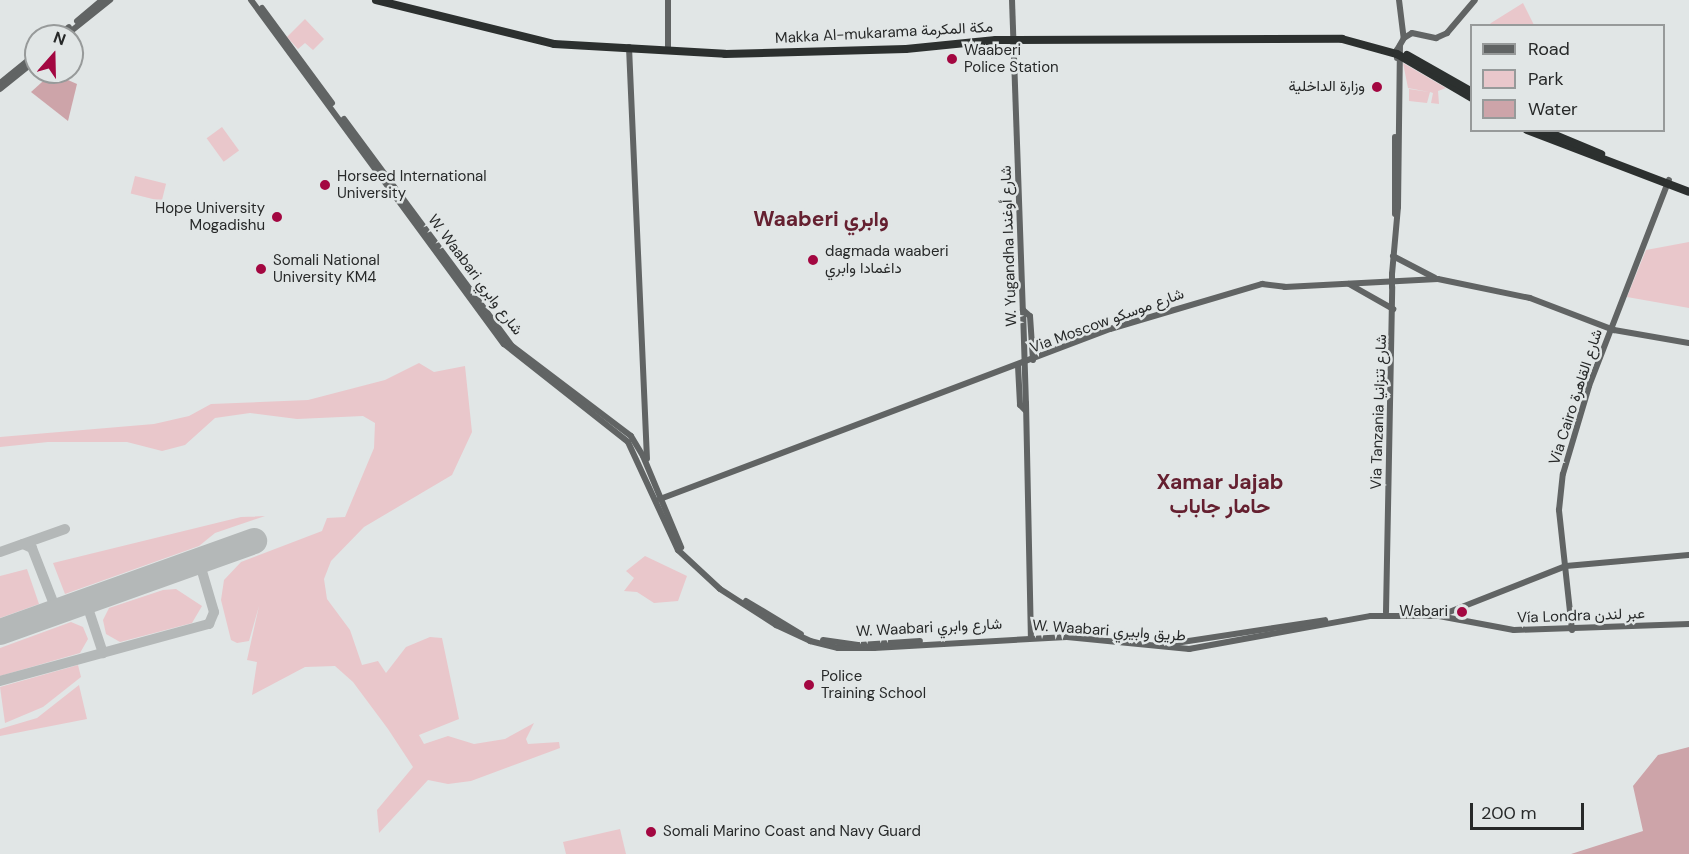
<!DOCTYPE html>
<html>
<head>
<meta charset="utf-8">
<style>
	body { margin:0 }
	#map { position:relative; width:1689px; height:854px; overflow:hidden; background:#e1e6e6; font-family:"DM Sans",Vazirmatn,sans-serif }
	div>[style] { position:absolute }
	.green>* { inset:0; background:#e9c7cb; transform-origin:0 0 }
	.water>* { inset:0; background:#cda4a9 }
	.taxiway>* { height:10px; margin:-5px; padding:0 5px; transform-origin:5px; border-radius:5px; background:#b4b8b8 }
	.runway>* { height:26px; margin:-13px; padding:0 13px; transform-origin:13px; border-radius:13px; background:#b4b8b8 }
	.secondary>* { height:6px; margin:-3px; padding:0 3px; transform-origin:3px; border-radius:3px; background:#616464 }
	.highway>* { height:8px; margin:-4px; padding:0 4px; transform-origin:4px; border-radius:4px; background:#2c302f }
	.secondary-bridge>* { height:6px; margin:-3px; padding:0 3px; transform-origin:3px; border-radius:3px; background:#616464 }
	.dots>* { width:16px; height:16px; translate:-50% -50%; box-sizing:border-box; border:3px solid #e1e6e6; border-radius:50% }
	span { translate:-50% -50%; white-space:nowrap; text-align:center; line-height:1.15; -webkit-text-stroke:5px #e1e6e6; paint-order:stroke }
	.street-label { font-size:15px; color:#272929 }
	.poi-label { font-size:15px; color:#272929 }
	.left { translate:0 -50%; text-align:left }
	.right { translate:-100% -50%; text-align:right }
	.district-label { font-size:21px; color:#652030; font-weight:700 }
	.legend { position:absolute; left:1470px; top:24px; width:195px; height:108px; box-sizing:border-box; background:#e1e6e6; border:2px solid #979a9a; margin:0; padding:8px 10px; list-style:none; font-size:18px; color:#272929 }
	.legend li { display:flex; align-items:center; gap:12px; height:30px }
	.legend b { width:30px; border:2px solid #979a9a }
	.north { position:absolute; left:24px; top:24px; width:60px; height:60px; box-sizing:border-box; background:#e1e6e6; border:2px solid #979a9a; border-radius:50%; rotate:20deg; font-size:16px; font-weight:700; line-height:24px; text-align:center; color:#272929 }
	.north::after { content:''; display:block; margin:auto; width:21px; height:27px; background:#a30741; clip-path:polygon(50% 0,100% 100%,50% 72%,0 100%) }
	.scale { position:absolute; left:1470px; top:803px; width:114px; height:27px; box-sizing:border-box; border:3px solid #272929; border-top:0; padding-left:8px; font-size:18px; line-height:21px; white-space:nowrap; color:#272929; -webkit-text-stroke:4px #e1e6e6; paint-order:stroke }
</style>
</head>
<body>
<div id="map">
	<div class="green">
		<i style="clip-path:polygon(1523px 3px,1534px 25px,1489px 25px,1491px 23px)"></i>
		<i style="clip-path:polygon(305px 19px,324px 39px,313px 50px,305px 43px,298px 49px,287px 37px)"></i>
		<i style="clip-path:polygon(1403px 63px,1446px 88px,1438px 91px,1439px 104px,1431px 103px,1433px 93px,1430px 92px,1427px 103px,1409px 101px,1409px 89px,1429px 92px,1408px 88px)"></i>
		<i style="left:222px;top:127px;width:29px;height:19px;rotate:54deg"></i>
		<i style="left:135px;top:176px;width:32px;height:18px;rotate:14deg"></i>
		<i style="clip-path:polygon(1689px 242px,1689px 308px,1627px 297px,1646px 250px)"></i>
		<i style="clip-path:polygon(419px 363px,434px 372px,465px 366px,472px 432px,452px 475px,364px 527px,331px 561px,324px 579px,327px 599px,350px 630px,362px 665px,378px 661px,386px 673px,406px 647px,430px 637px,442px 638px,459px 719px,419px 735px,424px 744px,448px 736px,474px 744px,505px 739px,534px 723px,526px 739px,528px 744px,559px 742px,560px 748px,471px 781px,448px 784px,428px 780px,379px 833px,377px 810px,413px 767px,388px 729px,353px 682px,335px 666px,305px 667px,252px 695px,257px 662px,247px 660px,259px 606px,249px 641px,237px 643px,231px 640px,221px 600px,224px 580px,241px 562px,322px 531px,327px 518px,345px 517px,374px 448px,375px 423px,363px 416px,297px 419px,250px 413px,215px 418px,185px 445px,162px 451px,127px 442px,48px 442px,0 447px,0 437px,154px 424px,189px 416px,211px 404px,308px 400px,385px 380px)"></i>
		<i style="clip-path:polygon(265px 516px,215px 533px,199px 546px,65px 594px,53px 563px,241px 517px)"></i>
		<i style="clip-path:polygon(645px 556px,687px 576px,678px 601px,654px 603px,637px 592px,624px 591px,634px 578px,626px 571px)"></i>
		<i style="clip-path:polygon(27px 569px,39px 604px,0 618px,0 576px)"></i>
		<i style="clip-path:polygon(176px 589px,202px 606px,192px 623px,120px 642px,106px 634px,103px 620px,109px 608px,163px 590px)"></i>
		<i style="clip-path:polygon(71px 622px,83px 627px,88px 639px,80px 653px,0 676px,0 648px)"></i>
		<i style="clip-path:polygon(78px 665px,81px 677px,43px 707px,5px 723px,0 687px)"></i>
		<i style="clip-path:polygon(79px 685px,87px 719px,0 736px,0 729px,37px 718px)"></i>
		<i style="clip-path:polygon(620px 829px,626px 854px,566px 854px,563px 842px)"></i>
	</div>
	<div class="water">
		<i style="clip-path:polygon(52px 73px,77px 84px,68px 121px,31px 92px)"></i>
		<i style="clip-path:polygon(1689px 747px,1689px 854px,1571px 854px,1643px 831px,1633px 786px,1658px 755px)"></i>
	</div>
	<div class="taxiway">
		<i style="left:23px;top:544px;width:10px;rotate:24deg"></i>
		<i style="left:32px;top:548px;width:69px;rotate:68.7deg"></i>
		<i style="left:0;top:552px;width:69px;rotate:-19.5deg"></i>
		<i style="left:86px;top:602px;width:54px;rotate:71.6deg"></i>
		<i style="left:0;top:681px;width:217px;rotate:-15.3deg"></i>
		<i style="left:209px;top:624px;width:13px;rotate:-67deg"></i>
		<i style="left:214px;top:612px;width:53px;rotate:-106.4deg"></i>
	</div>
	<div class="runway">
		<i style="left:0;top:632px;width:270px;rotate:-19.7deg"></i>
	</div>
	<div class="secondary">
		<i style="left:251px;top:0;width:427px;rotate:53.7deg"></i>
		<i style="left:504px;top:344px;width:158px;rotate:38.3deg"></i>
		<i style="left:628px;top:442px;width:119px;rotate:65.2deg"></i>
		<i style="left:678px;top:550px;width:57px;rotate:42.9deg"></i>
		<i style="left:720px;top:589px;width:67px;rotate:32.7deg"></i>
		<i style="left:776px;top:625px;width:38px;rotate:25deg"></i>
		<i style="left:810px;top:641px;width:29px;rotate:14deg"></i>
		<i style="left:838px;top:648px;width:36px"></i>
		<i style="left:874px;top:648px;width:193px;rotate:-3.3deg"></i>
		<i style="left:1067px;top:637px;width:123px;rotate:5.6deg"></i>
		<i style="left:1189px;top:649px;width:185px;rotate:-10.3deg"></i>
		<i style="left:1371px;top:616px;width:68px"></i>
		<i style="left:1439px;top:616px;width:136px;rotate:-21.5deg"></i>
		<i style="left:1566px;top:566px;width:123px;rotate:-5.1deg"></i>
		<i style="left:1012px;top:0;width:310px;rotate:88deg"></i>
		<i style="left:1023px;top:310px;width:9px;rotate:41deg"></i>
		<i style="left:1030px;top:316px;width:44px;rotate:86.1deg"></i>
		<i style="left:1399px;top:0;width:38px;rotate:83deg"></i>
		<i style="left:262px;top:8px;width:118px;rotate:53.6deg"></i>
		<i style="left:77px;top:21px;width:33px;rotate:-40deg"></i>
		<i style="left:58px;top:36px;width:14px;rotate:-39deg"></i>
		<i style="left:65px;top:36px;width:58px;rotate:-38.7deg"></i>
		<i style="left:1404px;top:38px;width:9px;rotate:-32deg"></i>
		<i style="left:1412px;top:33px;width:25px;rotate:12deg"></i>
		<i style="left:1436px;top:38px;width:12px;rotate:-24deg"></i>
		<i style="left:1447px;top:33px;width:43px;rotate:-49.7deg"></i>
		<i style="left:629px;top:47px;width:412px;rotate:87.5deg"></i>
		<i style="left:668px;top:51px;width:51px;rotate:-90deg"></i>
		<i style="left:1397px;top:58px;width:8px;rotate:-90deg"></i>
		<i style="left:1397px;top:50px;width:14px;rotate:-60deg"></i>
		<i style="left:0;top:83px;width:46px;rotate:-38.9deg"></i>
		<i style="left:0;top:89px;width:46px;rotate:-38.9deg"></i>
		<i style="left:344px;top:119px;width:282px;rotate:53.5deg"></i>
		<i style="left:512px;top:346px;width:149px;rotate:37.1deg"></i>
		<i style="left:631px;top:436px;width:23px;rotate:59deg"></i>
		<i style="left:643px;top:456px;width:99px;rotate:67.3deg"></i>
		<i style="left:1395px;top:137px;width:77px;rotate:90deg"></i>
		<i style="left:1393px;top:256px;width:47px;rotate:27.6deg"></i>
		<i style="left:1392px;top:274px;width:67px;rotate:-84.9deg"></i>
		<i style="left:1398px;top:207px;width:161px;rotate:-89.3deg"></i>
		<i style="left:1349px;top:284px;width:51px;rotate:29.6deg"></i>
		<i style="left:1018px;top:366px;width:39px;rotate:87deg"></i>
		<i style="left:1020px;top:405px;width:8px;rotate:45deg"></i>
		<i style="left:1026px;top:403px;width:233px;rotate:88.8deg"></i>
		<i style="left:660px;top:499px;width:481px;rotate:-20.7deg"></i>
		<i style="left:1110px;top:329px;width:159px;rotate:-16.5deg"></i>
		<i style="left:1262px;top:284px;width:23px;rotate:7deg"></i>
		<i style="left:1285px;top:287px;width:153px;rotate:-3deg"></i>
		<i style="left:1438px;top:279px;width:94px;rotate:11.7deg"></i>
		<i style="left:1530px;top:298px;width:90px;rotate:20.9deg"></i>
		<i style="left:1614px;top:330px;width:76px;rotate:9.8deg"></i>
		<i style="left:746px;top:601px;width:64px;rotate:31deg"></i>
		<i style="left:1386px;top:612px;width:325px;rotate:-88.9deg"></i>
		<i style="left:1439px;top:616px;width:76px;rotate:10.6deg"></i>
		<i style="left:1514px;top:630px;width:175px;rotate:-2deg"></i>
		<i style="left:1572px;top:630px;width:121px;rotate:-96.2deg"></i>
		<i style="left:1559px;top:510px;width:36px;rotate:-84deg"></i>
		<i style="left:1563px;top:474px;width:92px;rotate:-73.5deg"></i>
		<i style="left:1589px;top:386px;width:221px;rotate:-68.8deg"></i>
		<i style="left:823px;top:640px;width:37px;rotate:8deg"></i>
		<i style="left:860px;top:645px;width:60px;rotate:-3.8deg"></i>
		<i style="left:1169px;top:644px;width:158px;rotate:-8.7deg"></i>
	</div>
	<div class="highway">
		<i style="left:376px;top:0;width:183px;rotate:13.9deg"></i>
		<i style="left:554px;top:44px;width:171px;rotate:3.3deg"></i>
		<i style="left:725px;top:54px;width:181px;rotate:-1.6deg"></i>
		<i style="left:906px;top:49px;width:90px;rotate:-5.7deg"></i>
		<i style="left:996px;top:40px;width:346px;rotate:-0.2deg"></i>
		<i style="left:1342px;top:39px;width:57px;rotate:15.3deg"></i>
		<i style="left:1397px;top:54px;width:87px;rotate:30.4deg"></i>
		<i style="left:1407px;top:55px;width:75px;rotate:29.6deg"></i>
		<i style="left:1527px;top:130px;width:173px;rotate:20.9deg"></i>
		<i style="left:1543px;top:130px;width:63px;rotate:22.5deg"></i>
	</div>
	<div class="secondary-bridge">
		<i style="left:1392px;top:287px;width:13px;rotate:-90deg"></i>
		<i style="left:1023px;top:310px;width:93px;rotate:88.2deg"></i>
	</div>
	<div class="dots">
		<i style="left:952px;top:59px;background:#a30741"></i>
		<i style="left:1377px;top:87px;background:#a30741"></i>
		<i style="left:325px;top:185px;background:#a30741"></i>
		<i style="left:277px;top:217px;background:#a30741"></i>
		<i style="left:813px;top:260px;background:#a30741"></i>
		<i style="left:261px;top:269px;background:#a30741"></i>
		<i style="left:1462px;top:612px;background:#a30741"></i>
		<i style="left:809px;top:685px;background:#a30741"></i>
		<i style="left:651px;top:832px;background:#a30741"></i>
	</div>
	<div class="street-label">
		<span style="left:884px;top:33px;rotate:-3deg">Makka Al-mukarama مكة المكرمة</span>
		<span style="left:1009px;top:246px;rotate:-92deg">W. Yugandha شارع أوغندا</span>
		<span style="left:475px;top:275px;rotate:53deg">W. Waabari شارع وابري</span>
		<span style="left:1107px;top:321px;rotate:-20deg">Via Moscow شارع موسكو</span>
		<span style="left:1576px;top:397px;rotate:-72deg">Via Cairo شارع القاهرة</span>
		<span style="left:1379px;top:412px;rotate:-88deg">Via Tanzania شارع تنزانيا</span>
		<span style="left:1581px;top:616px;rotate:-2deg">Vía Londra عبر لندن</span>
		<span style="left:929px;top:628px;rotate:-3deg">W. Waabari شارع وابري</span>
		<span style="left:1109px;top:631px;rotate:4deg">W. Waabari طريق وابيري</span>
	</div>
	<div class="poi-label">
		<span class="left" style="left:964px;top:59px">Waaberi<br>Police Station</span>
		<span class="right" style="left:1365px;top:87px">وزارة الداخلية</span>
		<span class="left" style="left:337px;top:185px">Horseed International<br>University</span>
		<span class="right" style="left:265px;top:217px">Hope University<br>Mogadishu</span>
		<span class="left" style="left:825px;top:260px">dagmada waaberi<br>داغمادا وابري</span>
		<span class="left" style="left:273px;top:269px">Somali National<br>University KM4</span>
		<span class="right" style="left:1448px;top:612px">Wabari</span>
		<span class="left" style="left:821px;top:685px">Police<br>Training School</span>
		<span class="left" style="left:663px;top:832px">Somali Marino Coast and Navy Guard</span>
	</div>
	<div class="district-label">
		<span style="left:821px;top:219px">Waaberi وابري</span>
		<span style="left:1220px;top:494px">Xamar Jajab<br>حامار جاباب</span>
	</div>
	<ul class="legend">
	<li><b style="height:8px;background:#616464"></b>Road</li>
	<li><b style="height:16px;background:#e9c7cb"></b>Park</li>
	<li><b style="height:16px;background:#cda4a9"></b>Water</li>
	</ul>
	<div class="north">N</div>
	<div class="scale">200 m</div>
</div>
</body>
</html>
